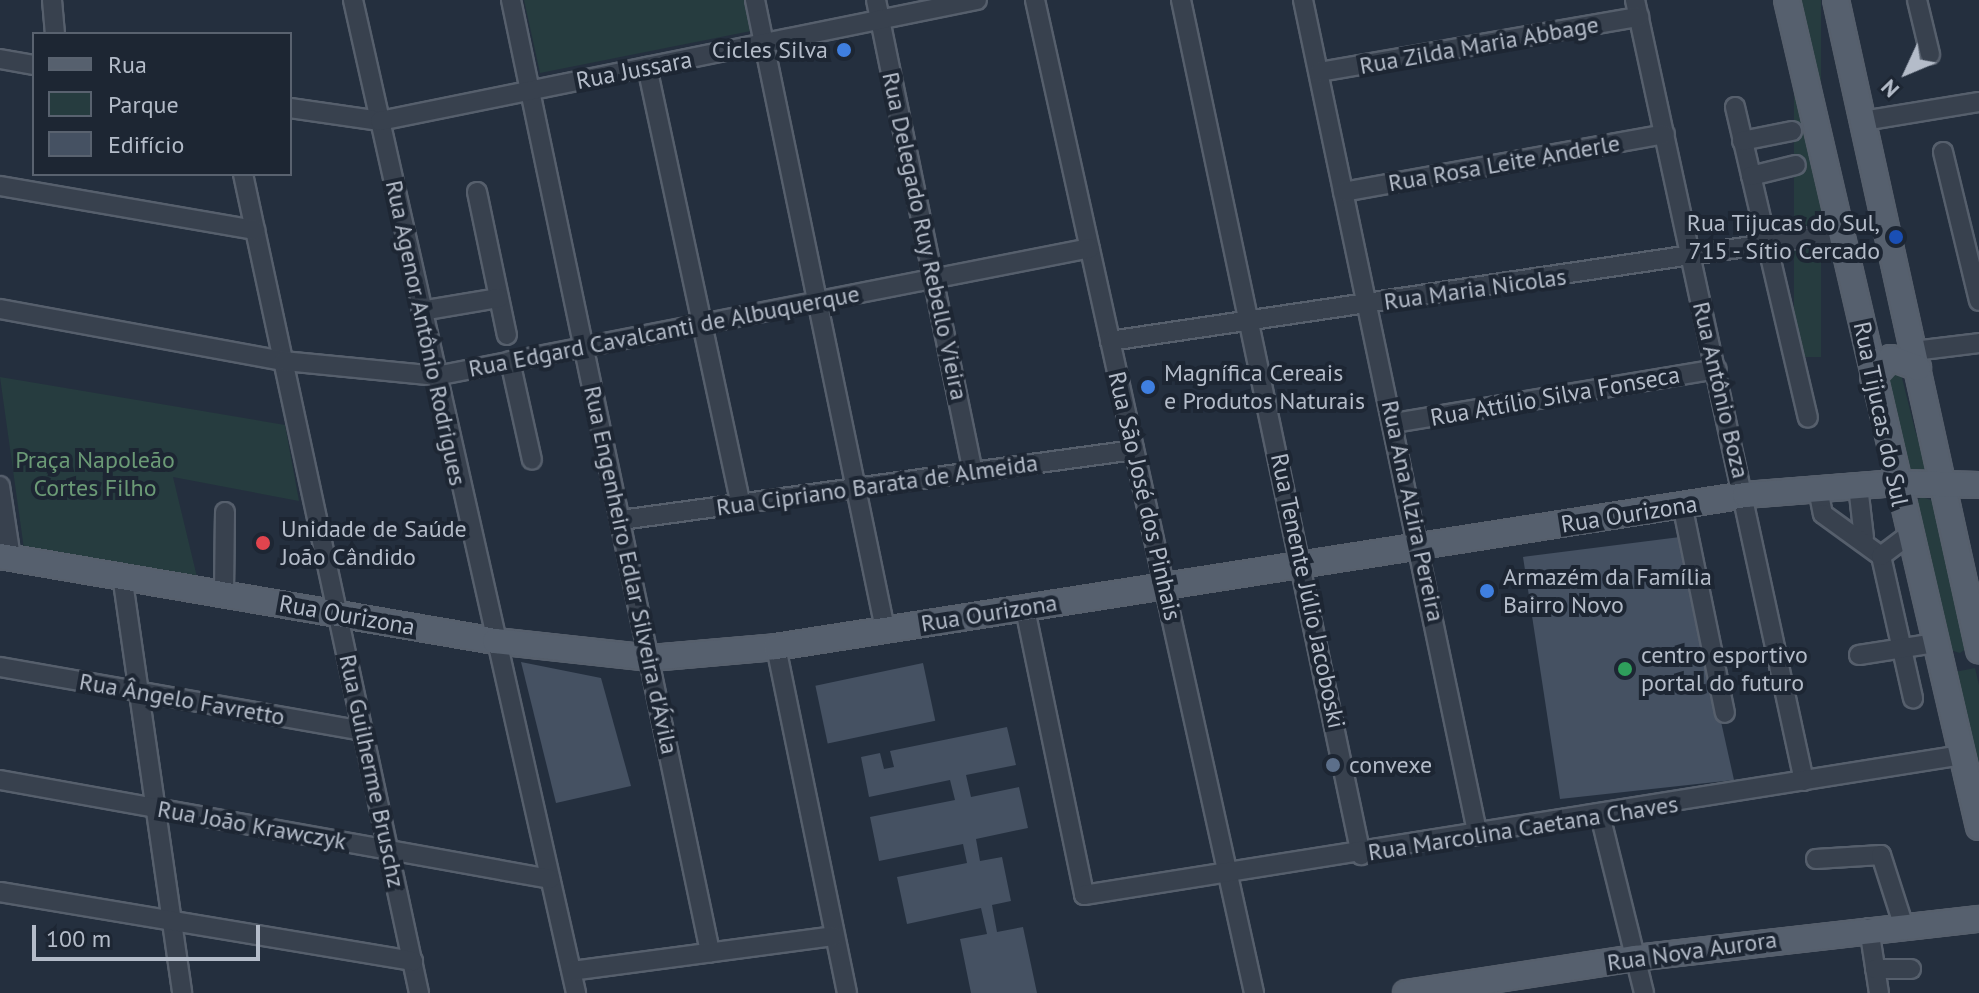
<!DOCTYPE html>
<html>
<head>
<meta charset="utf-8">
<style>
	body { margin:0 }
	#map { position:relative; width:1979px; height:993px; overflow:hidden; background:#242f3e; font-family:"PT Sans",sans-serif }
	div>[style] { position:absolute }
	.green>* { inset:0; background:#263c3f; transform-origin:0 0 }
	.building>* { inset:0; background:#455162; transform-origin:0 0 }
	.roads { filter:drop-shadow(2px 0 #565f6c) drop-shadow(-2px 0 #565f6c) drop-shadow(0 2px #565f6c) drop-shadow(0 -2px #565f6c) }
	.minor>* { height:18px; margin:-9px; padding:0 9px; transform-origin:9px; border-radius:9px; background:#38414e }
	.major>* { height:24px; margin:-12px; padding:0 12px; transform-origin:12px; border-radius:12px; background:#56606e }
	.dots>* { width:22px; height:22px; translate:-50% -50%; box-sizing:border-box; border:4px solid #1d2633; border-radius:50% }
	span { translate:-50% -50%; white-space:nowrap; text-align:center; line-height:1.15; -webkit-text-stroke:8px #1d2633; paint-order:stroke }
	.street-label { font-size:24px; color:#b4bcc9 }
	.poi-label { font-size:24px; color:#b4bcc9 }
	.right { translate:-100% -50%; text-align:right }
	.left { translate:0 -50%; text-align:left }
	.park-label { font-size:24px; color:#6b9a76 }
	.legend { position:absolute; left:32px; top:32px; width:260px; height:144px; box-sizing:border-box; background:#1d2633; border:2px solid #59626f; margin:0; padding:10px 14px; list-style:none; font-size:24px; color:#b4bcc9 }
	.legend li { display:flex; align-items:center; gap:16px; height:40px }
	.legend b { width:40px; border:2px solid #59626f }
	.north { position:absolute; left:1867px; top:32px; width:80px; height:80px; -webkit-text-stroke:6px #1d2633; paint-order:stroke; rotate:226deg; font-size:22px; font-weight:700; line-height:32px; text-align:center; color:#b4bcc9 }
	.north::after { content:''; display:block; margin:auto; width:28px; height:36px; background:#b4bcc9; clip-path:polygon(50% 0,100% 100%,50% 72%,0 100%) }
	.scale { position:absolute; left:32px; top:925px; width:228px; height:36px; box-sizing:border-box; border:4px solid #b4bcc9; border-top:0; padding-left:10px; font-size:24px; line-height:28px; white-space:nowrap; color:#b4bcc9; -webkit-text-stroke:6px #1d2633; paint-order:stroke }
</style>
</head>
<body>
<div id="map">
	<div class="green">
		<i style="clip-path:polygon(524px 0,744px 0,751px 31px,540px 73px)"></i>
		<i style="left:1794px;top:0;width:27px;height:357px"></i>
		<i style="clip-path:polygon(1900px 370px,1915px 430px,1929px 473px,1903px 473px,1882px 372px)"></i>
		<i style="clip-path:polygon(0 377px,285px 425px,299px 501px,173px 477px,197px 577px,24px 549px)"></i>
		<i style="clip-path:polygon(1922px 497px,1937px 502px,1967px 648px,1960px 653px,1950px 650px,1913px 503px)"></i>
		<i style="clip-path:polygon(1975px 668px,1979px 685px,1979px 802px,1950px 673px)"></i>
	</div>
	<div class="building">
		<i style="clip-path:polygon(1680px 537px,1734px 780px,1560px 799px,1523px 557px)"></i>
		<i style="clip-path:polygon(521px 662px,601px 678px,631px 786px,556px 803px)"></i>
		<i style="left:923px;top:663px;width:59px;height:110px;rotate:78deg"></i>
		<i style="clip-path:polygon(1007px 727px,1016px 765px,966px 775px,971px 797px,1019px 787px,1028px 828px,976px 839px,980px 861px,1002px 857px,1011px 901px,992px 905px,997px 932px,1023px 927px,1037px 993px,971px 993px,960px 939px,987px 934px,981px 908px,907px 924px,897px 877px,967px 863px,963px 844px,879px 861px,870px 817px,955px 800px,950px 780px,869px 797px,861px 757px,880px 753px,884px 769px,894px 767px,890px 751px)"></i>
	</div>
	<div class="roads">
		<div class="minor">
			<i style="left:52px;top:0;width:34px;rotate:85deg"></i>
			<i style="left:353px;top:0;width:1018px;rotate:77.34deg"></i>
			<i style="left:511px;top:0;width:973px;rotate:78.19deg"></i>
			<i style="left:755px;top:0;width:642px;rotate:78.32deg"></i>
			<i style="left:876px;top:0;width:482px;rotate:78.4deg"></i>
			<i style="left:1035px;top:0;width:1017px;rotate:77.56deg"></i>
			<i style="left:1181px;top:0;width:874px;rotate:78.11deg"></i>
			<i style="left:1303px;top:0;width:854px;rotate:78.18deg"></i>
			<i style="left:1635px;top:0;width:799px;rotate:77.79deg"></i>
			<i style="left:1917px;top:0;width:56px;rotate:76.5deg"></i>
			<i style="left:0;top:59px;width:35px;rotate:10deg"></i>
			<i style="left:647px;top:67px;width:447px;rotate:77.9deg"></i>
			<i style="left:1319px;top:72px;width:325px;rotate:-9.8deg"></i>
			<i style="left:1735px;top:107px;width:319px;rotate:76.8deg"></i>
			<i style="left:290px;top:108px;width:91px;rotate:8.2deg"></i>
			<i style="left:380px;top:121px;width:609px;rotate:-11.46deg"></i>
			<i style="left:1863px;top:121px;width:118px;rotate:-9.3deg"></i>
			<i style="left:1742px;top:141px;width:51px;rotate:-11.3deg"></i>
			<i style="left:1943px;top:152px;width:153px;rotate:76.4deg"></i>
			<i style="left:243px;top:174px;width:838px;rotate:77.87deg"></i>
			<i style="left:1751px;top:176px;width:46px;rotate:-13.7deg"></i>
			<i style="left:0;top:186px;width:259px;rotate:9.8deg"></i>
			<i style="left:477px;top:192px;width:146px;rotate:78.2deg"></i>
			<i style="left:1343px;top:192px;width:327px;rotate:-10.2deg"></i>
			<i style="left:0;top:309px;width:289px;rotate:10.4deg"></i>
			<i style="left:284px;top:361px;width:153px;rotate:5.6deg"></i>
			<i style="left:436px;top:376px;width:666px;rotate:-11.07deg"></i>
			<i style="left:421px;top:311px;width:79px;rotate:-9.5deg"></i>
			<i style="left:1110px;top:341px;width:738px;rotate:-8.42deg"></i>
			<i style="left:1914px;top:351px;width:65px;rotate:-7deg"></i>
			<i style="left:510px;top:361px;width:101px;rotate:77.5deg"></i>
			<i style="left:1395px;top:423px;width:326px;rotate:-9.5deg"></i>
			<i style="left:0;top:486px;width:73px;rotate:81.3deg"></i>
			<i style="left:1858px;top:486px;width:52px;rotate:83.4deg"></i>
			<i style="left:1818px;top:489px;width:25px;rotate:79deg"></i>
			<i style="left:1823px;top:514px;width:72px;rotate:35.9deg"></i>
			<i style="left:1881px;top:556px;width:146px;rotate:77.3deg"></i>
			<i style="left:1682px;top:504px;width:213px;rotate:78.4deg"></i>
			<i style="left:621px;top:520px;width:518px;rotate:-7.77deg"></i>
			<i style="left:1881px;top:556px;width:34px;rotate:-37deg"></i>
			<i style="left:122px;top:575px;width:422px;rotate:81.8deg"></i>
			<i style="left:224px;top:593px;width:81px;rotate:-89.3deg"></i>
			<i style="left:1025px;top:609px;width:292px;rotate:78.3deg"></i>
			<i style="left:1084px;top:895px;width:889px;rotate:-9.06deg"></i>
			<i style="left:776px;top:647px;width:353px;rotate:78.4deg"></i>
			<i style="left:1859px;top:655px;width:78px;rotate:-8.9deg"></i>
			<i style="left:0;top:667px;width:369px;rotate:10deg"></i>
			<i style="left:0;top:780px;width:559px;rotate:10.2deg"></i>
			<i style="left:1600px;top:815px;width:183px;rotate:76.1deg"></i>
			<i style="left:1816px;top:859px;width:65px;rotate:-3.5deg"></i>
			<i style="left:1881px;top:855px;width:72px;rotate:72.3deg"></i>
			<i style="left:0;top:892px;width:419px;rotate:9.5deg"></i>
			<i style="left:1869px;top:928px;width:66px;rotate:81.3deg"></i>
			<i style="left:1875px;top:969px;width:36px"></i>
			<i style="left:572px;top:971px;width:264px;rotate:-7.6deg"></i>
		</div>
		<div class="major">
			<i style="left:1787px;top:0;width:849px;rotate:76.93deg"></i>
			<i style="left:1836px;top:0;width:666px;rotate:77.59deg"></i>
			<i style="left:1873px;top:377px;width:26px;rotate:-47deg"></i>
			<i style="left:1891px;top:358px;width:29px;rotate:20deg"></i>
			<i style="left:0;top:556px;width:502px;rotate:9.74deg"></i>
			<i style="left:495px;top:641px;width:157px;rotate:6.2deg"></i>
			<i style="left:651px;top:658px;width:125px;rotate:-5deg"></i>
			<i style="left:776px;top:647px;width:981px;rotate:-8.91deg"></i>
			<i style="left:1745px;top:495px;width:152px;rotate:-4.5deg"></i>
			<i style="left:1897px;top:483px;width:82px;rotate:1.4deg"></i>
			<i style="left:1406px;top:993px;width:232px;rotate:-8.7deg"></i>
			<i style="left:1635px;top:958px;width:346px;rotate:-6.5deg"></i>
		</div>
	</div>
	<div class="dots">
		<i style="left:844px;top:50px;background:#3f7fe0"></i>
		<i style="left:1896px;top:237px;background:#1a4fb4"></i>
		<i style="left:1148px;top:387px;background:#3f7fe0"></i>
		<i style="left:263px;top:543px;background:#e0444e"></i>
		<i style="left:1487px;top:591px;background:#3f7fe0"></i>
		<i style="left:1625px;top:669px;background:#2e9e5b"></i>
		<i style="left:1333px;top:765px;background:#5c6f8a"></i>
	</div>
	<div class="street-label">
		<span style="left:1479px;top:45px;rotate:-10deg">Rua Zilda Maria Abbage</span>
		<span style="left:634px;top:70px;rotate:-11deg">Rua Jussara</span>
		<span style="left:1504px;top:163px;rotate:-10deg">Rua Rosa Leite Anderle</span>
		<span style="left:925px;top:236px;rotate:78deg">Rua Delegado Ruy Rebello Vieira</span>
		<span style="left:1475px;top:289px;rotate:-8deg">Rua Maria Nicolas</span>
		<span style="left:664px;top:331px;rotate:-11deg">Rua Edgard Cavalcanti de Albuquerque</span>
		<span style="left:426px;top:333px;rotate:78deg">Rua Agenor Antônio Rodrigues</span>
		<span style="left:1721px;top:390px;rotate:77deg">Rua Antônio Boza</span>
		<span style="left:1555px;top:396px;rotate:-10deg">Rua Attílio Silva Fonseca</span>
		<span style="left:1881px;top:414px;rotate:78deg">Rua Tijucas do Sul</span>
		<span style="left:877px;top:485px;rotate:-8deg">Rua Cipriano Barata de Almeida</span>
		<span style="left:1145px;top:496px;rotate:77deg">Rua São José dos Pinhais</span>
		<span style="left:1413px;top:511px;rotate:78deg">Rua Ana Alzira Pereira</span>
		<span style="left:1629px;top:514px;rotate:-9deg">Rua Ourizona</span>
		<span style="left:631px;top:570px;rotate:78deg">Rua Engenheiro Edlar Silveira d'Ávila</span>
		<span style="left:1308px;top:591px;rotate:78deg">Rua Tenente Júlio Jacoboski</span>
		<span style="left:989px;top:613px;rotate:-9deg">Rua Ourizona</span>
		<span style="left:347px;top:615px;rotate:10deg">Rua Ourizona</span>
		<span style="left:182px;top:699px;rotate:10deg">Rua Ângelo Favretto</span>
		<span style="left:372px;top:771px;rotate:78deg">Rua Guilherme Bruschz</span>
		<span style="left:252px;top:825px;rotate:10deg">Rua João Krawczyk</span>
		<span style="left:1523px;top:828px;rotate:-9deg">Rua Marcolina Caetana Chaves</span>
		<span style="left:1692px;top:951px;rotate:-8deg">Rua Nova Aurora</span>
	</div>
	<div class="poi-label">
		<span class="right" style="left:828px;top:50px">Cicles Silva</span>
		<span class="right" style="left:1880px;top:237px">Rua Tijucas do Sul,<br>715 - Sítio Cercado</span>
		<span class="left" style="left:1164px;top:387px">Magnífica Cereais<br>e Produtos Naturais</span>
		<span class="left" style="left:281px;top:543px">Unidade de Saúde<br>João Cândido</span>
		<span class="left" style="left:1503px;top:591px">Armazém da Família<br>Bairro Novo</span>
		<span class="left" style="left:1641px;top:669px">centro esportivo<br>portal do futuro</span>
		<span class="left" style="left:1349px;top:765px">convexe</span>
	</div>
	<div class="park-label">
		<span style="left:95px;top:474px">Praça Napoleão<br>Cortes Filho</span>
	</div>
	<ul class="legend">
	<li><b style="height:10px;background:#56606e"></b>Rua</li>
	<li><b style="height:22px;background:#263c3f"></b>Parque</li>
	<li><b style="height:22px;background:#455162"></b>Edifício</li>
	</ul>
	<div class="north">N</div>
	<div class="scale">100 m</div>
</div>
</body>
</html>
